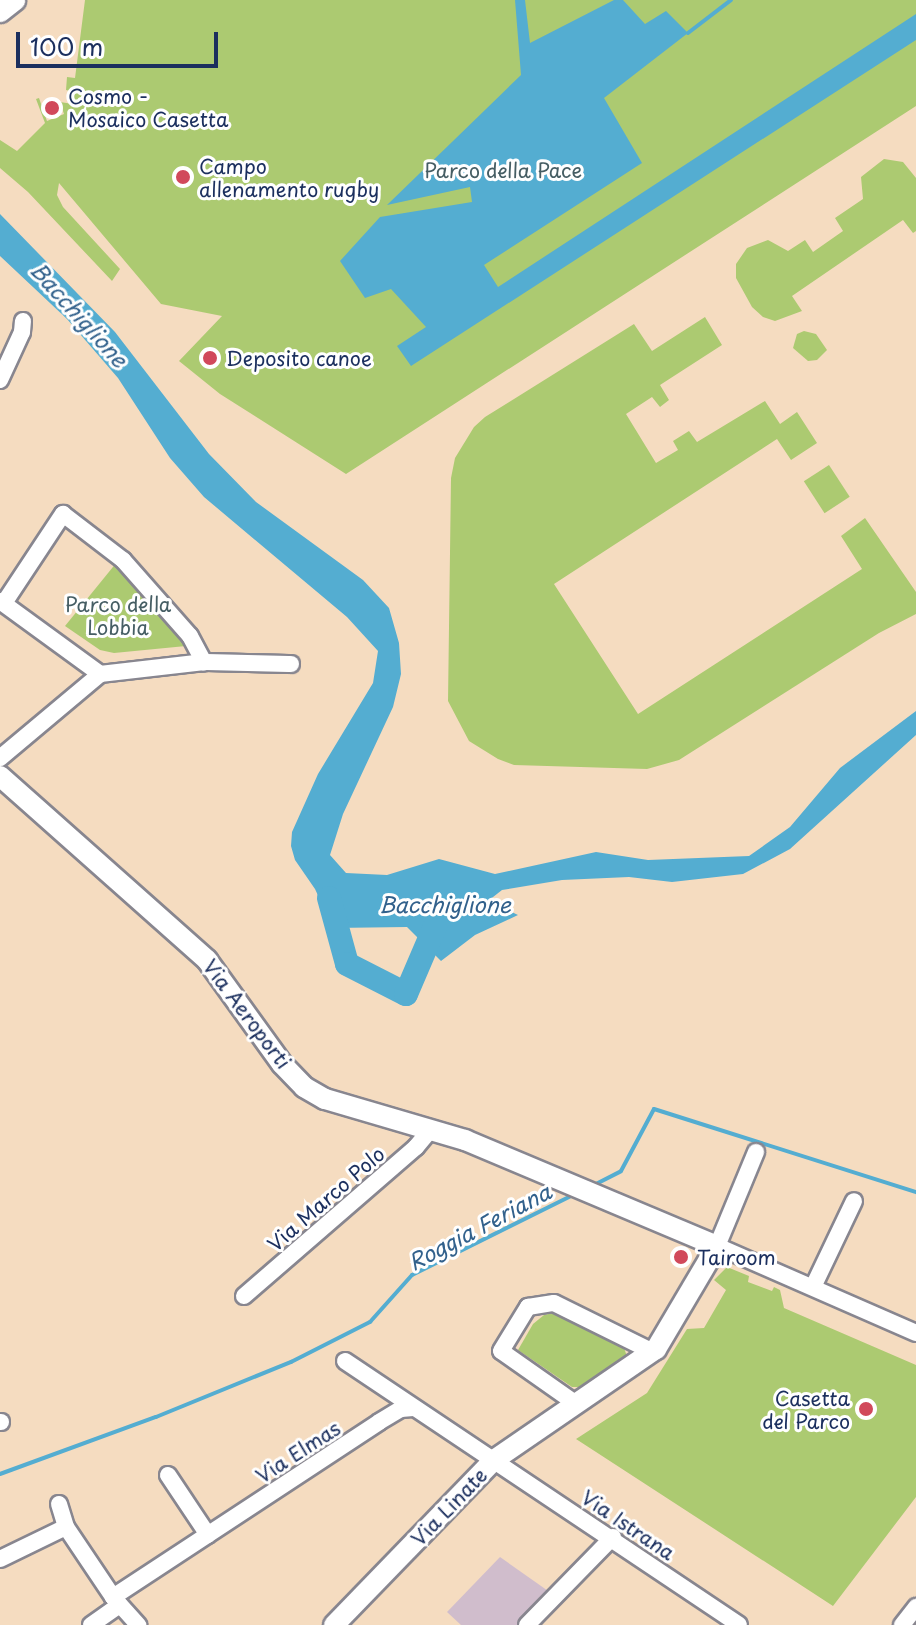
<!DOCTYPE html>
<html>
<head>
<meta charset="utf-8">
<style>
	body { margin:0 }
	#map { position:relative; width:916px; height:1625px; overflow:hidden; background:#f5dcc0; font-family:"Playpen Sans",sans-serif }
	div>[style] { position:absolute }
	.industrial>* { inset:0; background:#d0bdcc }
	.green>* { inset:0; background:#acca71; transform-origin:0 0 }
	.water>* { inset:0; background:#54add1 }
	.stream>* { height:4px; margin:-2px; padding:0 2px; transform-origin:2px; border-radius:2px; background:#54add1 }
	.river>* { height:24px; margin:-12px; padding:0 12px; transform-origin:12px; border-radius:12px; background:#54add1 }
	.roads { filter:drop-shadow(2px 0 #88868f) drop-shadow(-2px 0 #88868f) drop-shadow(0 2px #88868f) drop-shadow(0 -2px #88868f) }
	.minor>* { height:16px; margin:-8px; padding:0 8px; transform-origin:8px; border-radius:8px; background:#fff }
	.tertiary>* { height:20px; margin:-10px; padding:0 10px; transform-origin:10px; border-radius:10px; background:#fff }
	.secondary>* { height:22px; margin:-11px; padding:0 11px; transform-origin:11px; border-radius:11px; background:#fff }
	.dots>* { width:22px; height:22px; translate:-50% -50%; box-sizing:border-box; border:4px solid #fff; border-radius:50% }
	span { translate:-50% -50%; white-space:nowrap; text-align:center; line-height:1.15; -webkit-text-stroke:6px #fff; paint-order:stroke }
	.poi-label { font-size:20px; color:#1b2f5e }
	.left { translate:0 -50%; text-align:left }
	.right { translate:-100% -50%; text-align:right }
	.park-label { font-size:20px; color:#465e64 }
	.street-label { font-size:20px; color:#1b2f5e }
	.water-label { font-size:22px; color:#32618c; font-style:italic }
	.scale { position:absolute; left:16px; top:32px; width:202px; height:36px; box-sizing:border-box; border:4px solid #1b2f5e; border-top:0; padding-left:10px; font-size:24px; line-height:28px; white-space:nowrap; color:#1b2f5e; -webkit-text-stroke:6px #fff; paint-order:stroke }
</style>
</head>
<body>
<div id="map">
	<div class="industrial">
		<i style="clip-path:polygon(500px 1557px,551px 1593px,519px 1625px,461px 1625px,447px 1612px)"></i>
	</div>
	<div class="green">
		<i style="clip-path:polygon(85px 0,916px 0,916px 106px,346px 474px,220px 394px,179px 361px,222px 316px,161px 304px,59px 183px,57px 195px,63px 207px,120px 269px,112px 281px,28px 192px,0 168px,0 140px,17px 151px,45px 123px,36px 99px,39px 98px,47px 121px,64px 114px,60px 102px,73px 104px,74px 92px,66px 90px,67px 77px,75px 78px)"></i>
		<i style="clip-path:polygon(884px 159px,903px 162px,916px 178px,916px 231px,913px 233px,903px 220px,792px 296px,802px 311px,775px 321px,763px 317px,752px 307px,736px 278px,736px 264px,747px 248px,768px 240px,788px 251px,805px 240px,813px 252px,843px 231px,835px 218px,863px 199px,861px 177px)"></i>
		<i style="clip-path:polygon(705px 317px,722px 345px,660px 385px,669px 400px,660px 407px,652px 397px,626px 414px,656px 463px,678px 450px,673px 441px,689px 431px,697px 442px,765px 401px,780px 424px,797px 412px,817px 443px,791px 460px,777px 439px,554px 584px,638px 714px,862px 569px,841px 536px,865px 518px,916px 592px,916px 614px,879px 633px,679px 760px,647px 769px,514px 765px,498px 759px,469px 741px,448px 701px,451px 478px,455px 458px,474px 427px,485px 417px,634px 324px,652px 351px)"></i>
		<i style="clip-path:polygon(804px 331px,816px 334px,827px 350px,817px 360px,808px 361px,793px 348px,797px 334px)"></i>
		<i style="left:829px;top:465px;width:38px;height:30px;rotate:57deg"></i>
		<i style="clip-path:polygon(117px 562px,188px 641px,186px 646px,114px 653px,100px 650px,65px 626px)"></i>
		<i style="clip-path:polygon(727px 1267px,749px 1276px,748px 1282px,772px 1291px,774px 1287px,780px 1290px,784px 1308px,916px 1365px,916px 1497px,833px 1606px,576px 1439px,647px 1393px,687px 1329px,704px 1328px,726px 1290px,714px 1280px)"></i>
		<i style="clip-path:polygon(558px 1312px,624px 1348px,628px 1359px,583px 1387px,572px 1387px,518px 1350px,533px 1324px,544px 1315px)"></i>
	</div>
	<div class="water">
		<i style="clip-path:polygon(515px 0,525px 0,530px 43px,614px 0,623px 0,645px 24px,666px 11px,688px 33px,604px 98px,642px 163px,484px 265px,498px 287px,916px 14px,916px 40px,411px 366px,397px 346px,426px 327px,391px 289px,365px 298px,340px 261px,380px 217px,472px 202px,470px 187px,387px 205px,521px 75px)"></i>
		<i style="clip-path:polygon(0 214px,115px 332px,209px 454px,256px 502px,363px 580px,389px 608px,399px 643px,401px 674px,393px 707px,343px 814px,330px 855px,346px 873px,387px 875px,439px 859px,495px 874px,596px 852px,648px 860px,749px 856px,790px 827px,840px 768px,916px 711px,916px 735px,790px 849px,743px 874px,672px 882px,629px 877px,562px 880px,502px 890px,488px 901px,518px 915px,475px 935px,441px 961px,407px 927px,333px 928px,315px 889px,295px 860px,291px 846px,292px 832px,318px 774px,373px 683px,378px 651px,347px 617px,204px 497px,170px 458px,118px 378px,67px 319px,0 256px)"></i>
	</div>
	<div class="stream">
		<i style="left:688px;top:33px;width:54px;rotate:-37.5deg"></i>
		<i style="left:594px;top:1185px;width:30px;rotate:-27deg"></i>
		<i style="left:621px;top:1171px;width:70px;rotate:-62deg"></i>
		<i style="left:654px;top:1109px;width:275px;rotate:17.6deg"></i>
		<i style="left:0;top:1474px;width:166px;rotate:-20.1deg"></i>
		<i style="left:156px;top:1417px;width:146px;rotate:-22.2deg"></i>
		<i style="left:291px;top:1362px;width:89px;rotate:-26.9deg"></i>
		<i style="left:370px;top:1322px;width:63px;rotate:-48.2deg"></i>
		<i style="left:412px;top:1275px;width:182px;rotate:-26.4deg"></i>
	</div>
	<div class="river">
		<i style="left:329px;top:898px;width:68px;rotate:74.7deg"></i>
		<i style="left:347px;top:964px;width:66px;rotate:27deg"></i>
		<i style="left:406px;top:994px;width:84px;rotate:-66.8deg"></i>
	</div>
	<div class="roads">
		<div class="minor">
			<i style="left:0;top:380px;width:53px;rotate:-65.4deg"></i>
			<i style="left:22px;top:332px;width:11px;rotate:-85deg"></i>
			<i style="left:0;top:601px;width:124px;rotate:36.1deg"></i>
			<i style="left:4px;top:603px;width:107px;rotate:-56.5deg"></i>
			<i style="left:63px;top:514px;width:76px;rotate:37.5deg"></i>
			<i style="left:123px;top:560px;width:101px;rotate:48.6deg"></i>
			<i style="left:190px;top:636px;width:30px;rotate:62deg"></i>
			<i style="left:0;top:758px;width:131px;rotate:-40deg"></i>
			<i style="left:100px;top:674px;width:105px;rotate:-6.6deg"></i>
			<i style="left:204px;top:662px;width:87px;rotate:1.3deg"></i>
			<i style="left:756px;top:1152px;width:102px;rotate:112.5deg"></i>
			<i style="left:717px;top:1246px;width:217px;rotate:23.6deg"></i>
			<i style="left:813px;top:1287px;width:95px;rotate:-64.5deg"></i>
			<i style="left:244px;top:1296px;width:228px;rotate:-40.9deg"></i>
			<i style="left:416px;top:1147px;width:23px;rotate:-50deg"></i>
			<i style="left:345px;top:1361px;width:474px;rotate:33.8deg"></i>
			<i style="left:575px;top:1403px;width:90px;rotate:-144.9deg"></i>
			<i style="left:501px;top:1351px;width:52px;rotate:-58.5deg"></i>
			<i style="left:528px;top:1307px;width:26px;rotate:-9deg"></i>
			<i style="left:554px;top:1303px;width:110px;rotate:26.3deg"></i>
			<i style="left:0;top:1422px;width:1px"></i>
			<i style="left:168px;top:1475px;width:72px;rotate:56.3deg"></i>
			<i style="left:59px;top:1504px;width:24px;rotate:73deg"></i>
			<i style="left:66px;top:1527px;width:84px;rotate:56.1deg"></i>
			<i style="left:113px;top:1597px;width:38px;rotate:48deg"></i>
			<i style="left:0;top:1559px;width:73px;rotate:-25.9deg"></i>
			<i style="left:113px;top:1597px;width:318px;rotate:-33.3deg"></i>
			<i style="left:379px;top:1422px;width:26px;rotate:-31deg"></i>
			<i style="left:401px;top:1409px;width:12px;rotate:-5deg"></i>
			<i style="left:91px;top:1625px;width:35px;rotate:-35deg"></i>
			<i style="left:527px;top:1625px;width:123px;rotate:-45.7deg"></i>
			<i style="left:902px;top:1625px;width:23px;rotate:-52deg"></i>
		</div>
		<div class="tertiary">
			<i style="left:0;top:776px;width:277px;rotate:41.6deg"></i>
			<i style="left:207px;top:960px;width:128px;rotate:54.2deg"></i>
			<i style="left:282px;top:1064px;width:32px;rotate:46deg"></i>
			<i style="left:304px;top:1087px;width:24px;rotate:30deg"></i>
			<i style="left:325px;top:1099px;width:146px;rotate:16.3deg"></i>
			<i style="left:465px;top:1140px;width:273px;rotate:22.8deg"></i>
			<i style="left:717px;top:1246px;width:120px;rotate:120.6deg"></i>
			<i style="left:656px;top:1349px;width:196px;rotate:145.6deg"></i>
			<i style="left:494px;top:1460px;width:230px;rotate:134.1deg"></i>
		</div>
		<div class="secondary">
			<i style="left:0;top:11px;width:18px;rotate:-38deg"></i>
		</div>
	</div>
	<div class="dots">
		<i style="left:52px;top:108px;background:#d1495b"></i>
		<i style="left:183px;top:177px;background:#d1495b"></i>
		<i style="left:210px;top:358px;background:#d1495b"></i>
		<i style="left:681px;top:1257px;background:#d1495b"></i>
		<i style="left:866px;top:1409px;background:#d1495b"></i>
	</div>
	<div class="poi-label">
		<span class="left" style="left:68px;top:108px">Cosmo -<br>Mosaico Casetta</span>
		<span class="left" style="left:199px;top:178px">Campo<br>allenamento rugby</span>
		<span class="left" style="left:226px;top:358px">Deposito canoe</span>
		<span class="left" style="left:697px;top:1257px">Tairoom</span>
		<span class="right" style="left:850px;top:1410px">Casetta<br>del Parco</span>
	</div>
	<div class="park-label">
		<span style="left:503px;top:170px">Parco della Pace</span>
		<span style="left:118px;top:616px">Parco della<br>Lobbia</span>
	</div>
	<div class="street-label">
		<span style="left:247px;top:1014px;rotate:53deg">Via Aeroporti</span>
		<span style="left:326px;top:1199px;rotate:-41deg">Via Marco Polo</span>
		<span style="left:298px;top:1452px;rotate:-33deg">Via Elmas</span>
		<span style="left:449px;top:1507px;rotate:-46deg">Via Linate</span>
		<span style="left:628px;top:1525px;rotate:34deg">Via Istrana</span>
	</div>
	<div class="water-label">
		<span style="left:80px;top:314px;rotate:48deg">Bacchiglione</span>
		<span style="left:445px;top:904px">Bacchiglione</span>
		<span style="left:479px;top:1226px;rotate:-28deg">Roggia Feriana</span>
	</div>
	<div class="scale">100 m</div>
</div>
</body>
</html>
